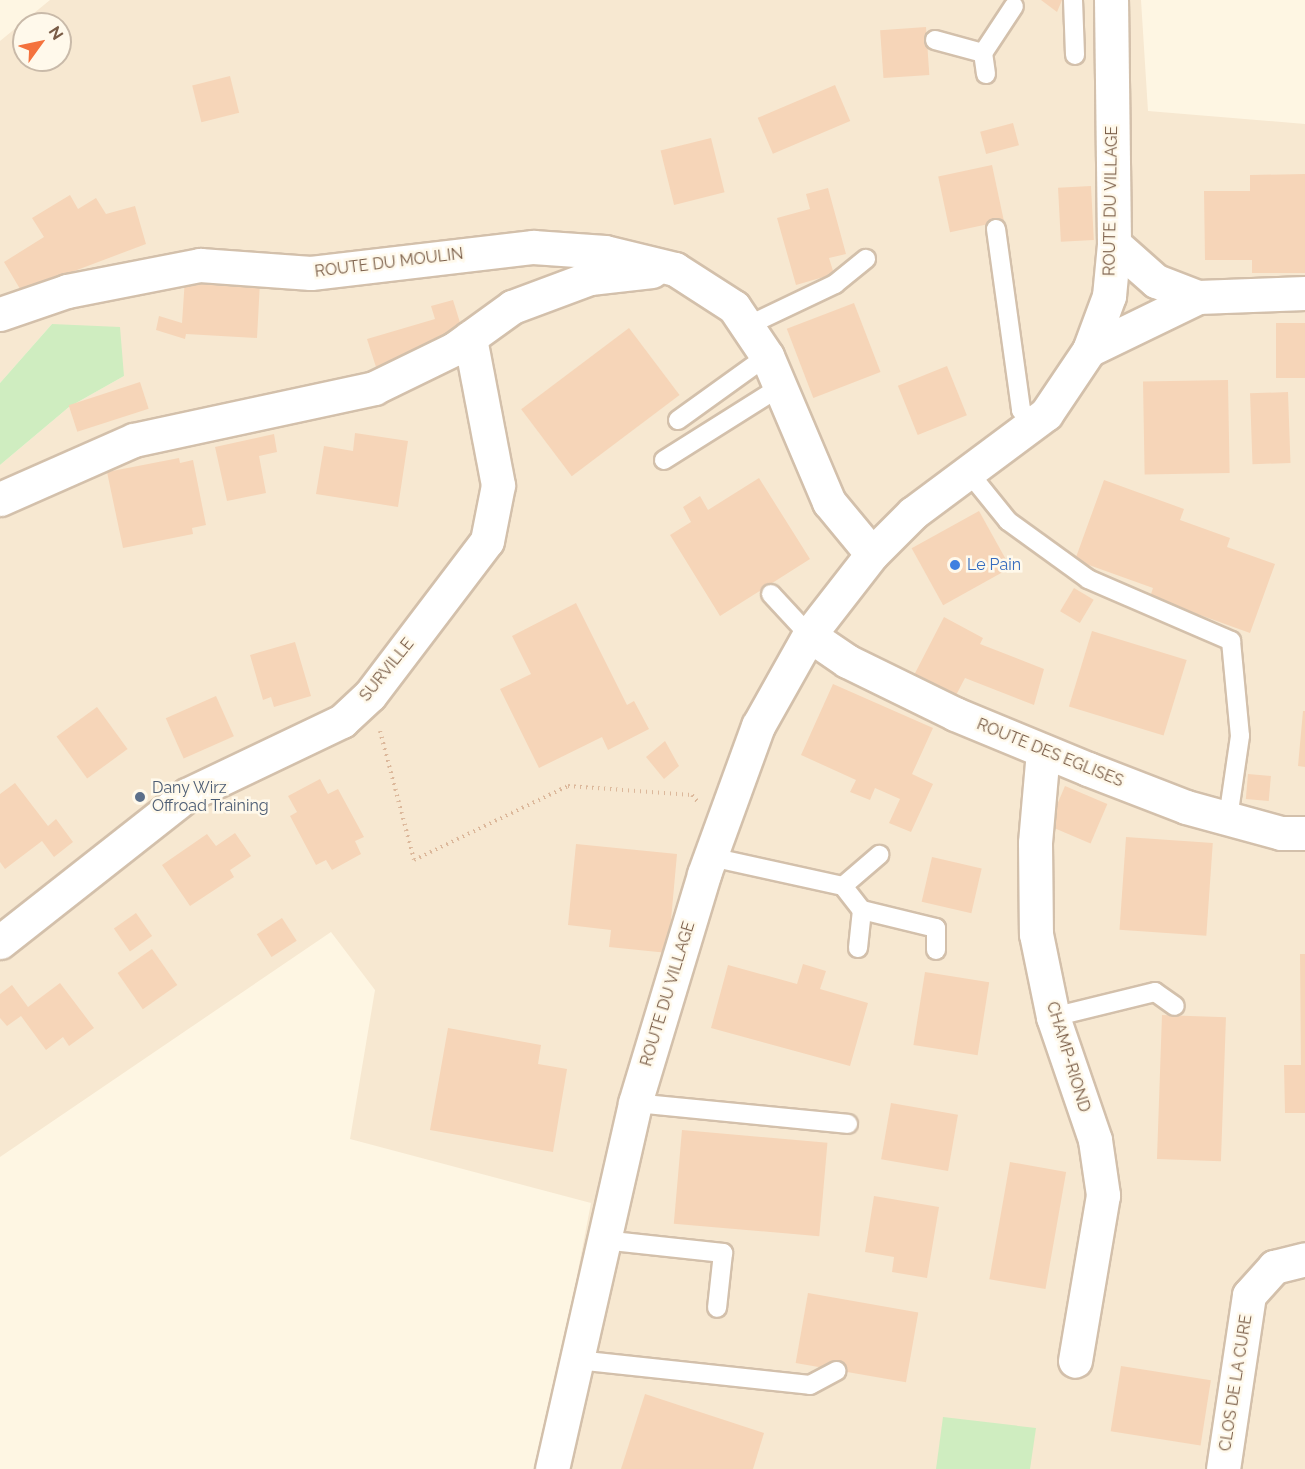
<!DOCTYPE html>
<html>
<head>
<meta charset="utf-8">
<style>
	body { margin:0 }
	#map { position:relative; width:1305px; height:1469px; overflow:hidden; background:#fef6e3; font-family:Raleway,sans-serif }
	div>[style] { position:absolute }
	.residential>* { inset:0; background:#f7e8d1 }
	.green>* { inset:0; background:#cfedc0 }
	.building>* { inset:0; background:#f6d5b8; transform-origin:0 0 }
	.path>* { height:4px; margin-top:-2px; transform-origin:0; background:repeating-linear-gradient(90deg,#dcb89b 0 1.5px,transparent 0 6px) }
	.roads { filter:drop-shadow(2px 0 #d3c0ab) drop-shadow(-2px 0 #d3c0ab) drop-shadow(0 2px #d3c0ab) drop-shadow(0 -2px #d3c0ab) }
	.service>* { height:18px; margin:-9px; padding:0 9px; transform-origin:9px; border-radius:9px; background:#fff }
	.minor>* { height:33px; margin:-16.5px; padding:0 16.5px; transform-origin:16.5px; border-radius:16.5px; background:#fff }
	.tertiary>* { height:33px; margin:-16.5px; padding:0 16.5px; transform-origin:16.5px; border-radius:16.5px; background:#fff }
	.dots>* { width:16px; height:16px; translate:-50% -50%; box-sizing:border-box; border:3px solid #fff9eb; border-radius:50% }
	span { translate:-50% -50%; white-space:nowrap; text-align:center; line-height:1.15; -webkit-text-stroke:5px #fff9eb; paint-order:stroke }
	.street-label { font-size:16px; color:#795c46 }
	.shop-label { font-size:16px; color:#366cbe }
	.left { translate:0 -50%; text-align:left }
	.service-label { font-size:16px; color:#4e5e75 }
	.north { position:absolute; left:12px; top:12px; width:60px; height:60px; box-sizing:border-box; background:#fff9eb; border:2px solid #c9baa9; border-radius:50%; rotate:57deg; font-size:16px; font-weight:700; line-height:24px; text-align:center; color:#795c46 }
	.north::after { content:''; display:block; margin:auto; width:21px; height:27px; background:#f4723d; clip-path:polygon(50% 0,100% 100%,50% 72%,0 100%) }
</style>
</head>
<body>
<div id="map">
	<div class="residential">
		<i style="clip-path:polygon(evenodd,50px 0,1141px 0,1148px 111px,1305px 124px,1305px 1469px,540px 1469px,591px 1203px,350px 1139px,375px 990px,331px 932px,0 1157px,0 465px,69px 407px,124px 376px,52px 324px,0 383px,0 41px,50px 0,24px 24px,60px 24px,60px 60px,24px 60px,24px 24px)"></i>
	</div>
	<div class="green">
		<i style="clip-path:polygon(52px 324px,120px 327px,124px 376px,69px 407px,0 465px,0 383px)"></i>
		<i style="clip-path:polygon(943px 1417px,1036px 1428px,1030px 1469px,936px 1469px)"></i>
	</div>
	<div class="building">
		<i style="clip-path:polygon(1041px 0,1062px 0,1057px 12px)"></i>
		<i style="left:926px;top:27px;width:48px;height:46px;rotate:86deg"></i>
		<i style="left:230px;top:76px;width:38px;height:39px;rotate:76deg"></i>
		<i style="left:835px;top:85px;width:39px;height:84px;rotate:67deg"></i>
		<i style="left:1013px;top:123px;width:23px;height:34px;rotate:75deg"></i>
		<i style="left:711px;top:138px;width:56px;height:52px;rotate:76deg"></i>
		<i style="left:992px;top:165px;width:57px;height:55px;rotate:78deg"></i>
		<i style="clip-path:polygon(1305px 174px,1305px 273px,1252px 273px,1252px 260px,1205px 260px,1204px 191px,1250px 191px,1250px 175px)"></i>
		<i style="left:1091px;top:186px;width:54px;height:33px;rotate:87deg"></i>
		<i style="clip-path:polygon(828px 188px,846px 254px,829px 258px,834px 274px,796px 285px,777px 218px,810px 209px,806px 194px)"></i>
		<i style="clip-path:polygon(70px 195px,78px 209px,96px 198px,106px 214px,135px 206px,146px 244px,69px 273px,26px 299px,4px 262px,44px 237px,32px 218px)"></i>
		<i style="clip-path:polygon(185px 278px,260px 282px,257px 338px,186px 334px,185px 339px,156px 330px,159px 316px,182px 323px)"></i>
		<i style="clip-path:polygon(453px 300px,462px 329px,444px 347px,376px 367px,367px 339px,435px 319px,431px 306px)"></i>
		<i style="left:854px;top:303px;width:74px;height:72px;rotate:69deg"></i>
		<i style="left:1305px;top:323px;width:55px;height:29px;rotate:90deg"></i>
		<i style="left:629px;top:328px;width:84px;height:135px;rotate:53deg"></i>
		<i style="left:947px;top:366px;width:53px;height:53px;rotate:68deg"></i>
		<i style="left:1228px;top:380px;width:93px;height:85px;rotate:89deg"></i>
		<i style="left:140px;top:382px;width:28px;height:75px;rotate:72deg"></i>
		<i style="left:1288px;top:392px;width:71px;height:38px;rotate:88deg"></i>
		<i style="clip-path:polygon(355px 433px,408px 441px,398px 507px,316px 494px,324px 446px,353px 451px)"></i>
		<i style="clip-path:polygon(274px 434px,277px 452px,259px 456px,266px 493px,227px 501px,215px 447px)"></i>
		<i style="clip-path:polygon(179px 458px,180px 463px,193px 460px,206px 525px,192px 528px,193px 534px,123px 548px,107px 472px)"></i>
		<i style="clip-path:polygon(759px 478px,810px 559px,720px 616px,670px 535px,691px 522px,683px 507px,700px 496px,708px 510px)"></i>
		<i style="clip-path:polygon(1104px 480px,1184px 509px,1180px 520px,1230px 538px,1227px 547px,1275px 564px,1250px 633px,1150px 597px,1153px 588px,1075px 560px)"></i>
		<i style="left:979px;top:511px;width:65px;height:77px;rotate:61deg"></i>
		<i style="left:1074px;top:588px;width:23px;height:27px;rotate:31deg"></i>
		<i style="clip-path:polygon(576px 603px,627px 705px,634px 701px,649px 729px,608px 750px,602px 737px,539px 768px,500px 689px,531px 674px,512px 636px)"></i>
		<i style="clip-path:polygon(944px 617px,983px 638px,980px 644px,1044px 669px,1034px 705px,965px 678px,953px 701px,912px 679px)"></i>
		<i style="left:1092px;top:631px;width:99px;height:79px;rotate:17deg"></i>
		<i style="clip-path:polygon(295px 642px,311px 696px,274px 707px,271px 697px,263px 700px,250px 655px)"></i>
		<i style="clip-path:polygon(833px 684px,933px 728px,912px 774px,933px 784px,911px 832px,889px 823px,900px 799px,875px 788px,870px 800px,850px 792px,856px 780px,801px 755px)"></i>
		<i style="left:216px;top:696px;width:44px;height:55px;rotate:66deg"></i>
		<i style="left:97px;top:707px;width:52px;height:50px;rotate:54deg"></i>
		<i style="clip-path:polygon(1303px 711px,1305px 711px,1305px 767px,1298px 766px)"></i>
		<i style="clip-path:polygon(665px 741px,679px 766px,664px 779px,646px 757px)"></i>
		<i style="left:1248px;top:774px;width:23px;height:25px;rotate:5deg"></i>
		<i style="clip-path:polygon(320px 779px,328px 794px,338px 789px,364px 837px,355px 841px,361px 854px,332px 870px,326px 860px,316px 865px,290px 816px,297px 812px,288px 796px)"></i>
		<i style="clip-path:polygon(15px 783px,48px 826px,56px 819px,73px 842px,54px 857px,42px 841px,5px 869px,0 862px,0 794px)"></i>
		<i style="left:1065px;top:786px;width:46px;height:43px;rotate:23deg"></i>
		<i style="clip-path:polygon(235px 833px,251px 856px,230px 870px,234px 877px,190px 906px,162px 865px,207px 834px,216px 846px)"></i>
		<i style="left:1126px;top:837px;width:87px;height:93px;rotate:4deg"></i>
		<i style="clip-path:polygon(576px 844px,677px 854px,668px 953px,609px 947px,611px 930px,568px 925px)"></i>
		<i style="left:932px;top:857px;width:51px;height:46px;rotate:13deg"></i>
		<i style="left:136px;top:913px;width:28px;height:27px;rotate:55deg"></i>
		<i style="left:282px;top:918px;width:27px;height:30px;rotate:57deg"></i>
		<i style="left:152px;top:949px;width:44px;height:42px;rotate:55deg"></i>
		<i style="clip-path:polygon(1300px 954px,1305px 954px,1305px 1113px,1285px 1113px,1284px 1065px,1301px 1065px)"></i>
		<i style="clip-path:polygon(803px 964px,826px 971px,820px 989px,868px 1003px,850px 1066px,711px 1028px,728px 965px,797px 984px)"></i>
		<i style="left:925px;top:972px;width:65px;height:74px;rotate:9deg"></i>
		<i style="clip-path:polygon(60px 983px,94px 1028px,69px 1046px,63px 1037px,46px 1050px,21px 1016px,7px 1026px,0 1018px,0 994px,12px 985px,28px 1007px)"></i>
		<i style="left:1162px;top:1015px;width:64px;height:144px;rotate:2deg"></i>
		<i style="clip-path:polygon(448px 1028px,541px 1045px,538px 1064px,567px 1069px,553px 1152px,430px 1130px)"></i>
		<i style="left:891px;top:1103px;width:68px;height:57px;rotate:10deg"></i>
		<i style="left:682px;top:1130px;width:146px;height:94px;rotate:5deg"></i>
		<i style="left:1010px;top:1162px;width:57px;height:119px;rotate:10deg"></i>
		<i style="clip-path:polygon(874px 1196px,939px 1207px,927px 1278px,892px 1272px,894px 1257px,865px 1252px)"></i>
		<i style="left:808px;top:1293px;width:112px;height:71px;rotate:10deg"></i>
		<i style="left:1121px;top:1366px;width:91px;height:66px;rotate:9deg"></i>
		<i style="clip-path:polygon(645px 1394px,764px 1433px,753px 1469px,621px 1469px)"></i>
	</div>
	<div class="path">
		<i style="left:380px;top:731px;width:133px;rotate:75.2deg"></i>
		<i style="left:414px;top:860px;width:171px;rotate:-25.7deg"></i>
		<i style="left:568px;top:786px;width:124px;rotate:4.2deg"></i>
		<i style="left:692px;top:795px;width:8px;rotate:50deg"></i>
	</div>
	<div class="roads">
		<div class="service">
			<i style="left:1073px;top:0;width:55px;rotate:87.9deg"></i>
			<i style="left:935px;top:40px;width:50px;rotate:15.2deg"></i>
			<i style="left:986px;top:74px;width:21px;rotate:-98deg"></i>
			<i style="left:983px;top:53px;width:56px;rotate:-56.6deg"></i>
			<i style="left:996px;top:229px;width:183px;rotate:82.1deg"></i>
			<i style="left:1021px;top:410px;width:20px;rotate:49deg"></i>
			<i style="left:747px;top:326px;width:98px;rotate:-25.5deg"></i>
			<i style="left:835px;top:284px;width:40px;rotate:-39deg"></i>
			<i style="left:678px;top:420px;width:110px;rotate:-35.7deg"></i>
			<i style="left:664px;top:460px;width:137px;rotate:-32.2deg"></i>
			<i style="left:970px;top:474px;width:60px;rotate:51deg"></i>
			<i style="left:1008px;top:521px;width:99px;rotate:35.9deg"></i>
			<i style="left:1088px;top:579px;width:156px;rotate:23.4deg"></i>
			<i style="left:1231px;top:641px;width:95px;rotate:84.6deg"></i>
			<i style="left:1240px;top:736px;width:83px;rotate:98.3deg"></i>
			<i style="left:771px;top:594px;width:56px;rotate:47.2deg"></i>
			<i style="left:711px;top:857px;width:135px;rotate:12.4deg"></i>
			<i style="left:843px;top:886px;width:31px;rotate:52deg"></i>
			<i style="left:862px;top:910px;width:76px;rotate:13.7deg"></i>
			<i style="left:936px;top:928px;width:22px;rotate:90deg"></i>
			<i style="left:843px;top:886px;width:48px;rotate:-40.7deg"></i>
			<i style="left:858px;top:948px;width:38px;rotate:-84deg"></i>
			<i style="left:1053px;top:1017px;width:105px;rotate:-13.8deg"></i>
			<i style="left:1155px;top:992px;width:24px;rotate:35deg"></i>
			<i style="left:635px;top:1103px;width:214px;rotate:5.6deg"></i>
			<i style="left:603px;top:1240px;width:121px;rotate:6.2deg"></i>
			<i style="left:723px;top:1253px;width:55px;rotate:96.2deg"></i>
			<i style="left:577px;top:1360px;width:234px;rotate:6.1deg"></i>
			<i style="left:810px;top:1385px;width:30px;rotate:-28deg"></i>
		</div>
		<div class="minor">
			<i style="left:1114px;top:244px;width:56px;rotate:41.4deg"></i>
			<i style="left:1156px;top:281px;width:45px;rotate:20.9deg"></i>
			<i style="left:1198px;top:297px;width:107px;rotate:-2.1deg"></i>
			<i style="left:0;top:314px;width:71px;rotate:-18.9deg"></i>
			<i style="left:67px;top:291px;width:136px;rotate:-11.1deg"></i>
			<i style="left:200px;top:265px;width:111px;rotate:4.1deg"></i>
			<i style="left:311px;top:273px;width:224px;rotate:-6.7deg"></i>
			<i style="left:533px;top:247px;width:72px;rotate:4deg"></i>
			<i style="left:605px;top:252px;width:72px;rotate:13.7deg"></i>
			<i style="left:675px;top:269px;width:70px;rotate:32.8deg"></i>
			<i style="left:734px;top:307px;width:59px;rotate:56deg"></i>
			<i style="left:767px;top:356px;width:159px;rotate:67deg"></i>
			<i style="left:829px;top:502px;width:67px;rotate:50.4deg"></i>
			<i style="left:1089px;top:350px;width:121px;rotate:-25.9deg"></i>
			<i style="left:0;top:499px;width:146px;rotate:-23.8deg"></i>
			<i style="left:134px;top:440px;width:246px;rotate:-12.2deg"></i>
			<i style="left:374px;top:388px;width:89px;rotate:-26deg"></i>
			<i style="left:454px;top:349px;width:72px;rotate:-35.9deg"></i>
			<i style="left:512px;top:307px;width:83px;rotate:-20.4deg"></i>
			<i style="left:590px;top:278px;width:62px;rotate:-6.4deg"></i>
			<i style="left:809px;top:635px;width:46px;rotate:34.4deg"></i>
			<i style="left:847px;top:661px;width:120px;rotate:26.1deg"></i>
			<i style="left:955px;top:714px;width:144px;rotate:22.5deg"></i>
			<i style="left:1088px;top:769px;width:105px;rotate:21.2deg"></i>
			<i style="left:1186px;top:807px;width:98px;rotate:15.3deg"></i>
			<i style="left:1281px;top:833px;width:24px"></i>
			<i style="left:1043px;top:751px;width:92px;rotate:95deg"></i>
			<i style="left:1035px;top:843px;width:91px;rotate:89.4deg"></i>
			<i style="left:1036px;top:934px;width:85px;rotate:78.4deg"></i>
			<i style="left:1053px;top:1017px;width:130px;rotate:71.1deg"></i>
			<i style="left:1095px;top:1140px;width:56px;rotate:81.7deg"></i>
			<i style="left:1103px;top:1195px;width:168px;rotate:99.6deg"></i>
			<i style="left:0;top:942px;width:238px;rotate:-38.2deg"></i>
			<i style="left:187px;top:795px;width:172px;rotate:-25.5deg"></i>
			<i style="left:342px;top:721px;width:38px;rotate:-43deg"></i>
			<i style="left:370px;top:695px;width:193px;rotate:-52.8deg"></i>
			<i style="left:487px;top:541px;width:57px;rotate:-78.9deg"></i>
			<i style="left:498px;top:485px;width:150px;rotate:-100.8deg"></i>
			<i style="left:1223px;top:1469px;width:176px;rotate:-81.5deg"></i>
			<i style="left:1249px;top:1295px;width:38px;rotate:-48deg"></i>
			<i style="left:1274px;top:1267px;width:32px;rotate:-14deg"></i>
		</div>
		<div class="tertiary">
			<i style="left:552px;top:1469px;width:375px;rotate:-77.2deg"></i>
			<i style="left:635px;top:1103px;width:239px;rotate:-73.2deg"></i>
			<i style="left:704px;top:874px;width:158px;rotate:-70deg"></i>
			<i style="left:758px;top:726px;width:104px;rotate:-60.7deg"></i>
			<i style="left:809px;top:635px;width:103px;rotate:-52.1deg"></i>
			<i style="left:872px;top:554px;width:58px;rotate:-45deg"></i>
			<i style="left:913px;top:513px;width:166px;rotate:-36.7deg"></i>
			<i style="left:1046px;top:414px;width:77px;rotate:-56.1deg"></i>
			<i style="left:1089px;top:350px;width:58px;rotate:-69.7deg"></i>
			<i style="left:1109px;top:296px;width:52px;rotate:-84.5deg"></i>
			<i style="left:1114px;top:244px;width:244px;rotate:-90.7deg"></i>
		</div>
	</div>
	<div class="dots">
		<i style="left:955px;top:565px;background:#3f7fe0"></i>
		<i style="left:140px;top:797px;background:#5c6f8a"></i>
	</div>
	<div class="street-label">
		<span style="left:1111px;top:201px;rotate:-89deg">ROUTE DU VILLAGE</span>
		<span style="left:389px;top:263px;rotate:-7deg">ROUTE DU MOULIN</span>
		<span style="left:387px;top:670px;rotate:-51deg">SURVILLE</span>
		<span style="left:1050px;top:753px;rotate:22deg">ROUTE DES EGLISES</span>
		<span style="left:668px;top:994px;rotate:-73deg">ROUTE DU VILLAGE</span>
		<span style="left:1068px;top:1057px;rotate:73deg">CHAMP-RIOND</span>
		<span style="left:1236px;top:1383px;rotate:-81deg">CLOS DE LA CURE</span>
	</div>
	<div class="shop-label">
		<span class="left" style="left:967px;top:565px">Le Pain</span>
	</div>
	<div class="service-label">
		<span class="left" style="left:152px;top:797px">Dany Wirz<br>Offroad Training</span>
	</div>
	<div class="north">N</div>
</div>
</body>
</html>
